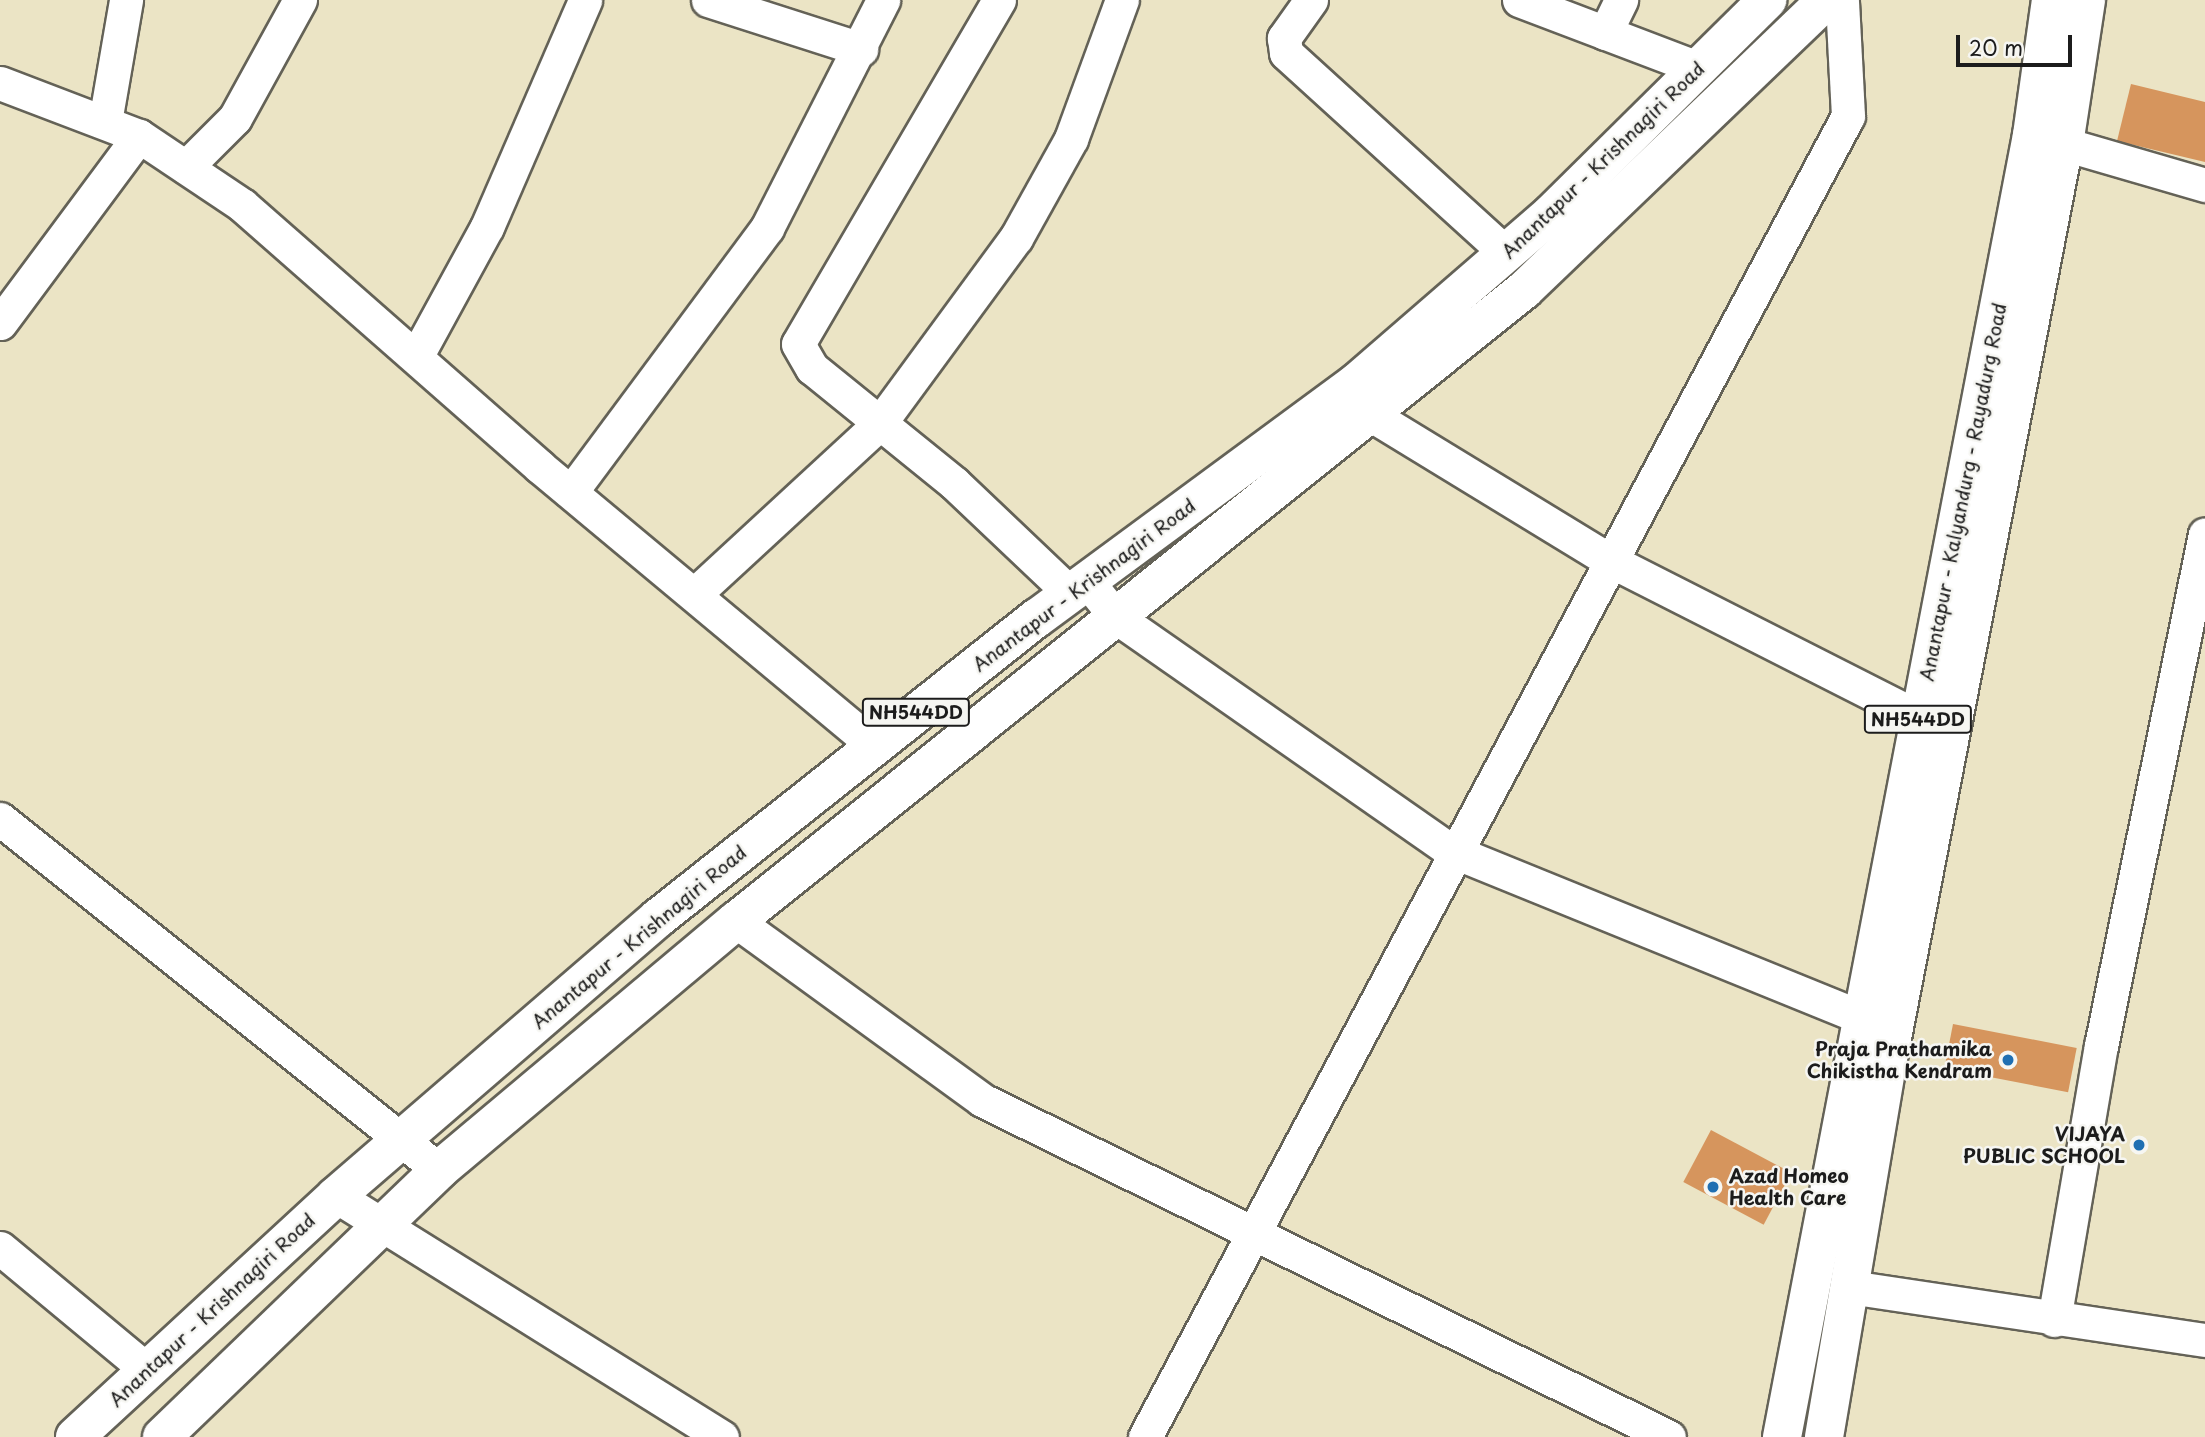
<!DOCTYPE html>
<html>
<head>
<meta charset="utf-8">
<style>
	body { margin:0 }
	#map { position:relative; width:2205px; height:1437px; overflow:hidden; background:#ebe4c5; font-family:"Playpen Sans",sans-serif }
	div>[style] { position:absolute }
	.building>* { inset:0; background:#d6955d; transform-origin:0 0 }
	.roads { filter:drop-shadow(2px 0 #646257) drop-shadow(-2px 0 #646257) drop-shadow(0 2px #646257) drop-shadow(0 -2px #646257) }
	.street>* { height:33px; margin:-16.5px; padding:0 16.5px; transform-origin:16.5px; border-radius:16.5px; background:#fff }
	.highway>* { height:38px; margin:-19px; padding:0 19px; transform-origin:19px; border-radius:19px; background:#fff }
	.dots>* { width:19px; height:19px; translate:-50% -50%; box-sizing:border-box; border:4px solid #f6f6f2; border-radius:50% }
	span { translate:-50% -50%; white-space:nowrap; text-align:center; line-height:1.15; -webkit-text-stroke:5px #f6f6f2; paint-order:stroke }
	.shield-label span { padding:2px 5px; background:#f6f6f2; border:2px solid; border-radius:5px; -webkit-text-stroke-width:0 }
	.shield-label { font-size:18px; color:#1c1c1c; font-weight:700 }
	.street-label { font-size:19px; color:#1c1c1c }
	.poi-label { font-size:19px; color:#1c1c1c; font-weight:700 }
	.right { translate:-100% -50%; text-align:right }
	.left { translate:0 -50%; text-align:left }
	.scale { position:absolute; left:1956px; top:35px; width:116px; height:32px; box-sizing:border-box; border:4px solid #1c1c1c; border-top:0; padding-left:9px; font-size:21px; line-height:24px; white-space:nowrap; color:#1c1c1c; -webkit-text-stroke:5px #f6f6f2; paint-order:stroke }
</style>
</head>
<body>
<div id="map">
	<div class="building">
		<i style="clip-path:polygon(2131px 84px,2205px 102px,2205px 162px,2117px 141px)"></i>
		<i style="left:1953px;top:1024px;width:126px;height:45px;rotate:11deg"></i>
		<i style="left:1711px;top:1130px;width:91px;height:59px;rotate:28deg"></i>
	</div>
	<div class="roads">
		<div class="street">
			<i style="left:708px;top:0;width:161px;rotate:17.8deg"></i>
			<i style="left:999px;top:0;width:398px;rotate:120.3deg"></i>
			<i style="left:798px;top:344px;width:28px;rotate:60deg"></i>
			<i style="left:812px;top:368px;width:183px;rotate:39deg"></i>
			<i style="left:954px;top:483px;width:160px;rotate:43.5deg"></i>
			<i style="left:1311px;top:0;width:47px;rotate:125.4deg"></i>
			<i style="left:1284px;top:38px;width:15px;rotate:82deg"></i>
			<i style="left:1286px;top:53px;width:297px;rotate:42.3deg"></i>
			<i style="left:1519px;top:0;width:191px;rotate:20.8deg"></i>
			<i style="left:1605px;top:33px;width:37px;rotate:-64deg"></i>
			<i style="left:0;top:83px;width:149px;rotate:20.9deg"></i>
			<i style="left:139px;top:136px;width:233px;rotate:126.6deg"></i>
			<i style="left:105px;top:122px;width:124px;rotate:-80.2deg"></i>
			<i style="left:139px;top:136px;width:124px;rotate:33.8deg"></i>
			<i style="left:242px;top:205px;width:397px;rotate:41.3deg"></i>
			<i style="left:540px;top:467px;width:435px;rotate:39.8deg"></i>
			<i style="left:2064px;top:144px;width:147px;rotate:16.2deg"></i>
			<i style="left:186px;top:167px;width:69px;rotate:-45deg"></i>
			<i style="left:235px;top:118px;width:135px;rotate:-61.2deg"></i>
			<i style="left:416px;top:357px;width:148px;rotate:-61.4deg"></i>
			<i style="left:487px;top:227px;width:247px;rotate:-66.6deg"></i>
			<i style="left:1373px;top:416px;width:276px;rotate:31.4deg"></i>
			<i style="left:1609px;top:560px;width:347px;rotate:26.9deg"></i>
			<i style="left:571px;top:492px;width:329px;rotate:-53.4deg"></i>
			<i style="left:767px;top:228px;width:256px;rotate:-63deg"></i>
			<i style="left:1087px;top:581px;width:46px;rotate:51.1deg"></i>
			<i style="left:1116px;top:617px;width:409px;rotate:34.9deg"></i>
			<i style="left:1452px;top:851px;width:440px;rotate:22.1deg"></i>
			<i style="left:697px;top:592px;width:249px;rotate:-42.7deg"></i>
			<i style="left:880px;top:423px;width:230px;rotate:-53.7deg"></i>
			<i style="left:1016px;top:238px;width:113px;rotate:-60.9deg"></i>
			<i style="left:1071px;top:139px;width:148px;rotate:-69.9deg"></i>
			<i style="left:0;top:819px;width:562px;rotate:38.64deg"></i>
			<i style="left:736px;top:921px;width:304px;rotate:36deg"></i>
			<i style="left:982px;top:1100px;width:765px;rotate:26.13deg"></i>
			<i style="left:336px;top:1196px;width:455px;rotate:32deg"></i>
			<i style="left:0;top:1248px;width:191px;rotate:39.7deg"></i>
			<i style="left:1850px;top:1287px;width:359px;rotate:8.5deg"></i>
			<i style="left:2054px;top:1320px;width:278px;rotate:-80.3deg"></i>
			<i style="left:2101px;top:1046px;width:522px;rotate:-78.52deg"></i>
			<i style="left:1145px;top:1437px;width:1496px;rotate:-61.98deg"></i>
			<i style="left:1848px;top:116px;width:116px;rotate:-93deg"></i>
		</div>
		<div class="highway">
			<i style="left:75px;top:1437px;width:355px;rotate:-42.7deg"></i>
			<i style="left:336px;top:1196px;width:425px;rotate:-40.8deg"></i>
			<i style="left:658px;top:918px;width:483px;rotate:-38.4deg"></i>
			<i style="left:1037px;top:618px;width:396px;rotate:-36.4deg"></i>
			<i style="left:1356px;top:383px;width:259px;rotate:-40.9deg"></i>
			<i style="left:1552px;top:213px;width:303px;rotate:-44.7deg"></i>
			<i style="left:162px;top:1437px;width:385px;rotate:-43.9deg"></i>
			<i style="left:439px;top:1170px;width:388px;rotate:-40deg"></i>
			<i style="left:736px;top:921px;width:1010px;rotate:-38.69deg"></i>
			<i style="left:1524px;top:290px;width:419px;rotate:-43.8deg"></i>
			<i style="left:1782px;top:1437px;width:1326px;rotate:-79.13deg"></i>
			<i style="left:2032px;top:135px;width:136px;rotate:-82deg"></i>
			<i style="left:1824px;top:1437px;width:395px;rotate:-80.4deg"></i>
			<i style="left:1890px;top:1048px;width:921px;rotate:-79.11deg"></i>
			<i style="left:2064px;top:144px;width:146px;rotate:-81.3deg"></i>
		</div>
	</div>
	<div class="dots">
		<i style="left:2008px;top:1060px;background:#1f6fb2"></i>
		<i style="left:2139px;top:1145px;background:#1f6fb2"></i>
		<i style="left:1713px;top:1187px;background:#1f6fb2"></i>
	</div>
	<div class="shield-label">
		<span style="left:916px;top:712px">NH544DD</span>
		<span style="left:1918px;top:719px">NH544DD</span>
	</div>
	<div class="street-label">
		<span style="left:1603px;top:160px;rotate:-44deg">Anantapur - Krishnagiri Road</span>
		<span style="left:1963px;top:492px;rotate:-79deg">Anantapur - Kalyandurg - Rayadurg Road</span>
		<span style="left:1084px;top:585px;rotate:-37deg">Anantapur - Krishnagiri Road</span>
		<span style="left:639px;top:937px;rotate:-40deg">Anantapur - Krishnagiri Road</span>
		<span style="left:212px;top:1310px;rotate:-43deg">Anantapur - Krishnagiri Road</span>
	</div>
	<div class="poi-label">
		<span class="right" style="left:1992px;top:1060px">Praja Prathamika<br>Chikistha Kendram</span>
		<span class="right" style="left:2125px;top:1145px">VIJAYA<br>PUBLIC SCHOOL</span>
		<span class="left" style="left:1729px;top:1187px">Azad Homeo<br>Health Care</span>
	</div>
	<div class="scale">20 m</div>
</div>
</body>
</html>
